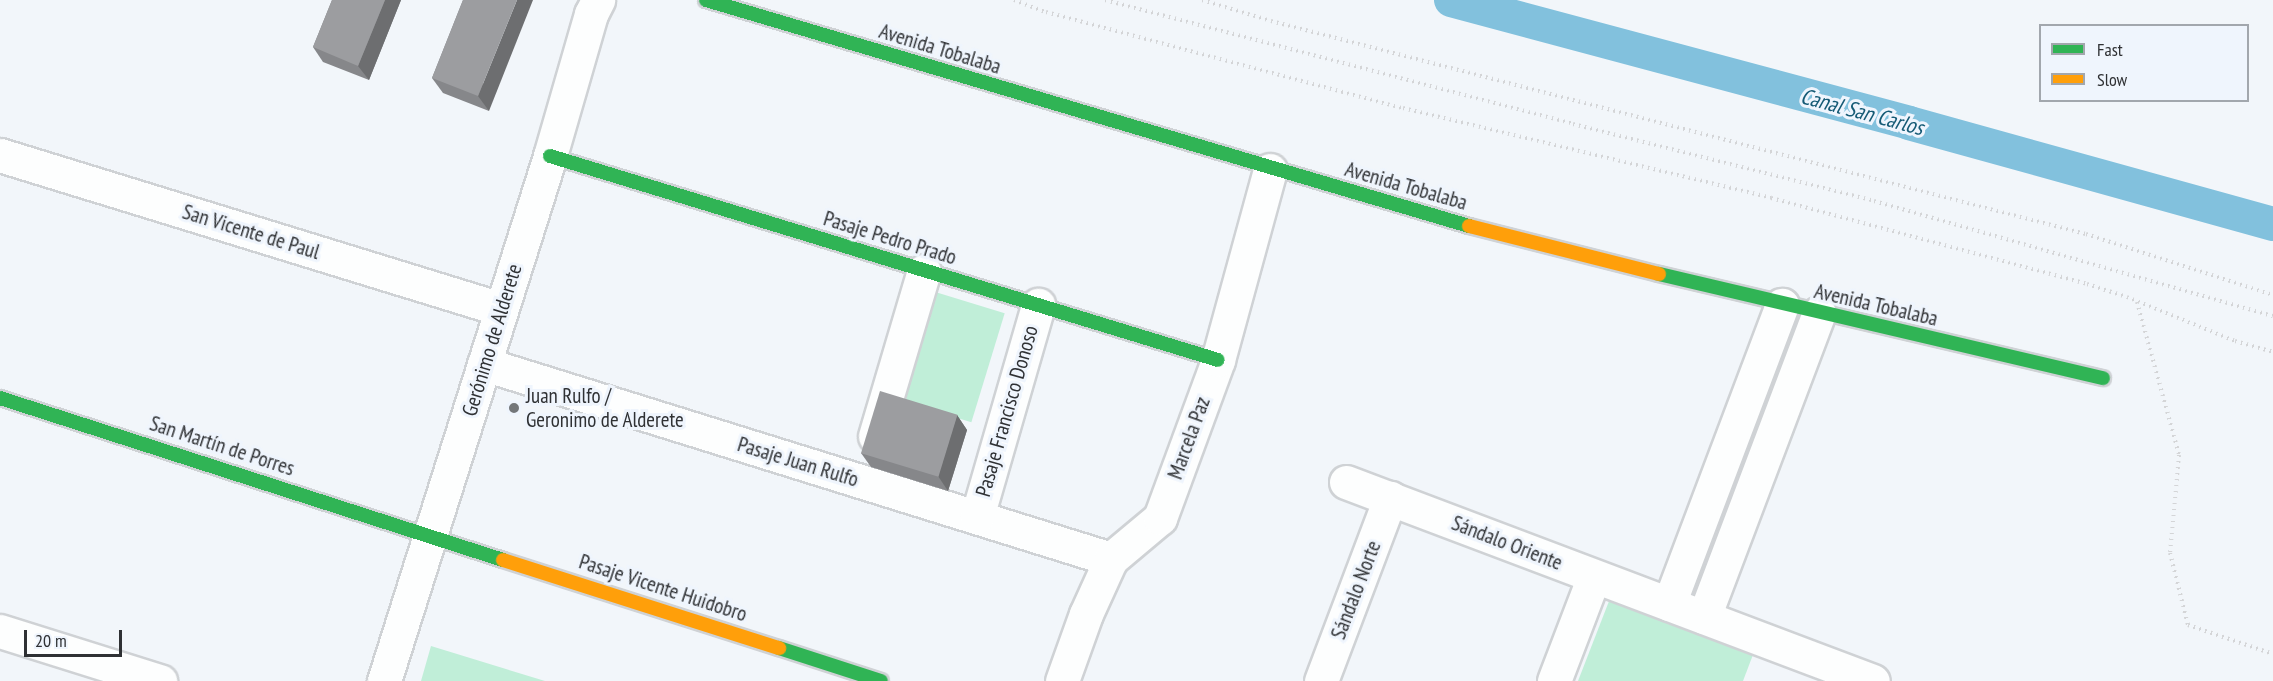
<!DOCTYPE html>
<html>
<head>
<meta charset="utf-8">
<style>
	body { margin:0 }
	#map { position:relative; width:2273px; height:681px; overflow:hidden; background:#f2f6fa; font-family:"PT Sans Narrow",sans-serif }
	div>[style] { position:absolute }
	.green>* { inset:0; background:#c0eed8; transform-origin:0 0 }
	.canal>* { height:34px; margin:-17px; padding:0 17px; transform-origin:17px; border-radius:17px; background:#82c1dd }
	.path>* { height:4px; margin-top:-2px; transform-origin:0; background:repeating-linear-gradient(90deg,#d4d5d7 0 1.5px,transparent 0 6px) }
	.roads { filter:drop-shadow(2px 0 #cfd2d5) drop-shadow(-2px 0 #cfd2d5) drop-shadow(0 2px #cfd2d5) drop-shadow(0 -2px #cfd2d5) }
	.street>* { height:33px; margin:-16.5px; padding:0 16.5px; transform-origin:16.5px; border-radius:16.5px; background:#fdfefe }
	.fast>* { height:14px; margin:-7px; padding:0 7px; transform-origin:7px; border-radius:7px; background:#30b455 }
	.slow>* { height:14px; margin:-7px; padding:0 7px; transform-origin:7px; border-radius:7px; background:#ff9f0a }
	.wall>* { inset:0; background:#86878a }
	.shaded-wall>* { inset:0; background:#6d6e70 }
	.building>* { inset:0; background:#9c9da0; transform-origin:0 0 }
	.dots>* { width:16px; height:16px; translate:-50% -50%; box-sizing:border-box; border:3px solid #eff5fd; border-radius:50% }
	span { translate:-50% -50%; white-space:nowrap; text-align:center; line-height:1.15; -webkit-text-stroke:6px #eff5fd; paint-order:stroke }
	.street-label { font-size:21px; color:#2f3134 }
	.poi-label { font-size:21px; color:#2f3134 }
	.left { translate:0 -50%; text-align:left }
	.water-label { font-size:22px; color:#165b76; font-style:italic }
	.legend { position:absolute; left:2039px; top:24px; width:210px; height:78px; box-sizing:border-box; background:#eff5fd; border:2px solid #a2a7ad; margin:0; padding:8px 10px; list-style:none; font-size:18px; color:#2f3134 }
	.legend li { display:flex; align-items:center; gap:12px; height:30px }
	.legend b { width:30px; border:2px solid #a2a7ad }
	.scale { position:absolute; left:24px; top:630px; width:98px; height:27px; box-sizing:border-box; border:3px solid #2f3134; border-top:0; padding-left:8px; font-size:18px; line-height:21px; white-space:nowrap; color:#2f3134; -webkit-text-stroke:4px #eff5fd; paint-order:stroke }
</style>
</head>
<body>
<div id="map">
	<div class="green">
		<i style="left:932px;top:291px;width:76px;height:114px;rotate:17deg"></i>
		<i style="clip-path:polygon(1611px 596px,1754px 652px,1743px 681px,1578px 681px)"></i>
		<i style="clip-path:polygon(431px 646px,545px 681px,421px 681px)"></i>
	</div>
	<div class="canal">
		<i style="left:1451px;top:0;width:474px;rotate:15deg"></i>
		<i style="left:1909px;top:123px;width:378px;rotate:15.5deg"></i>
	</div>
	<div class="path">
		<i style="left:1014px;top:0;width:34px;rotate:21deg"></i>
		<i style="left:1046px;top:12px;width:370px;rotate:15.1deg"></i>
		<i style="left:1403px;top:108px;width:379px;rotate:13.7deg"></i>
		<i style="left:1771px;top:198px;width:327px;rotate:15.2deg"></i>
		<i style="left:2087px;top:284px;width:42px;rotate:18deg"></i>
		<i style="left:2127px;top:297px;width:117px;rotate:22.2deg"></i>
		<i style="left:2235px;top:341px;width:40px;rotate:16deg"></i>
		<i style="left:1105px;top:0;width:484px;rotate:14.8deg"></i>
		<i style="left:1573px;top:124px;width:311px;rotate:14.3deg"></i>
		<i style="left:1874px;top:201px;width:415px;rotate:16.1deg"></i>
		<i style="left:1202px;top:0;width:72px;rotate:16.9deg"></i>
		<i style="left:1271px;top:21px;width:842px;rotate:14.65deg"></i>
		<i style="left:2086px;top:234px;width:197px;rotate:18.1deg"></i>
		<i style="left:2137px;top:302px;width:159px;rotate:74.6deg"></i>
		<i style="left:2179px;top:455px;width:98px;rotate:95.2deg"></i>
		<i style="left:2170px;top:553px;width:74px;rotate:76deg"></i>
		<i style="left:2188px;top:625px;width:90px;rotate:18.8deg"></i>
	</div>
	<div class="roads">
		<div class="street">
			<i style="left:0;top:155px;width:524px;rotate:17.09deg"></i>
			<i style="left:484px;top:364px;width:657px;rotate:17.28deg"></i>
			<i style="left:875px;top:436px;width:172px;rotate:-73.5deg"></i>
			<i style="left:1346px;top:482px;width:563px;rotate:20.69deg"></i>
			<i style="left:977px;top:517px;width:221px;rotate:-73.9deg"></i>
			<i style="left:1669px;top:604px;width:320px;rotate:-69.3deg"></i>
			<i style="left:1704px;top:617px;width:325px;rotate:-69.3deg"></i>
			<i style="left:0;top:631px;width:168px;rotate:17.4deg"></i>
			<i style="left:384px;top:681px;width:551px;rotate:-72.45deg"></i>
			<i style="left:550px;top:156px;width:148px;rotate:-73.9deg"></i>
			<i style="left:591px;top:14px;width:16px;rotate:-63deg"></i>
			<i style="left:1062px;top:681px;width:71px;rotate:-70.3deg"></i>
			<i style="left:1086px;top:614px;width:60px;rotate:-65.6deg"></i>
			<i style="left:1111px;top:559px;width:64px;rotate:-39.9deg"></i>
			<i style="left:1160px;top:518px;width:168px;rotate:-69.8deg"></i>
			<i style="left:1218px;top:360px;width:197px;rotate:-74.7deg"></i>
			<i style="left:1321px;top:681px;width:196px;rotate:-69.3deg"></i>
			<i style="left:1554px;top:681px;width:112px;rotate:-69.1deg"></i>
		</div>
		<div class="fast">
			<i style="left:706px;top:0;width:796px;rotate:16.5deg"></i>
			<i style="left:550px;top:156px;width:698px;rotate:16.98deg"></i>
			<i style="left:1659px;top:274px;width:456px;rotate:13.2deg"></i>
			<i style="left:0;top:398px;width:528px;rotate:17.85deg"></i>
			<i style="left:779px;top:648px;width:107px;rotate:17.9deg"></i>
		</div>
		<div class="slow">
			<i style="left:1469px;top:226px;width:196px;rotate:14.2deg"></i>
			<i style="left:503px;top:560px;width:290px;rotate:17.7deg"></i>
		</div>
	</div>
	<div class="wall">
		<i style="clip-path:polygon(332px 0,401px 0,369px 80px,323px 62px,313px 47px)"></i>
		<i style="clip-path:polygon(463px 0,489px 111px,443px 93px,432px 78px)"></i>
		<i style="clip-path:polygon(957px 415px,967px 430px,948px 491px,871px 467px,861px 453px)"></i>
	</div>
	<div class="shaded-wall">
		<i style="clip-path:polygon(385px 0,401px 0,369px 80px,358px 66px)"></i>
		<i style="clip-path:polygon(517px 0,533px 0,489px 111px,478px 96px)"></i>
		<i style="clip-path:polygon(957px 415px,967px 430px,948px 491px,938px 476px)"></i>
	</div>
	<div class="building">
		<i style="clip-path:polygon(332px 0,385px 0,358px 66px,313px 47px)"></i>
		<i style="clip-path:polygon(463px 0,517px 0,478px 96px,432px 78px)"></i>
		<i style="left:880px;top:391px;width:81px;height:65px;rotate:17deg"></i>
	</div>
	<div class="dots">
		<i style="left:514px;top:408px;background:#737679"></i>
	</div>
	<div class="street-label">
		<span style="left:940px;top:49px;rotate:17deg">Avenida Tobalaba</span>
		<span style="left:1406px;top:186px;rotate:16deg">Avenida Tobalaba</span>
		<span style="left:251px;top:232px;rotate:17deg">San Vicente de Paul</span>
		<span style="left:890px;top:238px;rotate:17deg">Pasaje Pedro Prado</span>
		<span style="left:1876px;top:305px;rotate:13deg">Avenida Tobalaba</span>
		<span style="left:492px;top:340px;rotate:-73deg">Gerónimo de Alderete</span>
		<span style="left:1007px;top:411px;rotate:-74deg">Pasaje Francisco Donoso</span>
		<span style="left:1189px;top:438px;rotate:-70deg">Marcela Paz</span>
		<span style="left:222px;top:446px;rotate:18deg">San Martín de Porres</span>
		<span style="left:798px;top:462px;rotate:17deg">Pasaje Juan Rulfo</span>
		<span style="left:1507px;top:543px;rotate:21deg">Sándalo Oriente</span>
		<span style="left:663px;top:588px;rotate:18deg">Pasaje Vicente Huidobro</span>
		<span style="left:1356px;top:590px;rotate:-69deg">Sándalo Norte</span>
	</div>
	<div class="poi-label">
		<span class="left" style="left:526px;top:408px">Juan Rulfo /<br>Geronimo de Alderete</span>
	</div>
	<div class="water-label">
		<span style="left:1862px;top:112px;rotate:15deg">Canal San Carlos</span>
	</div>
	<ul class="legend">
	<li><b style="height:8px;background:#30b455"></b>Fast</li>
	<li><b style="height:8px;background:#ff9f0a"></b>Slow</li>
	</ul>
	<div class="scale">20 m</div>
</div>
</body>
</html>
